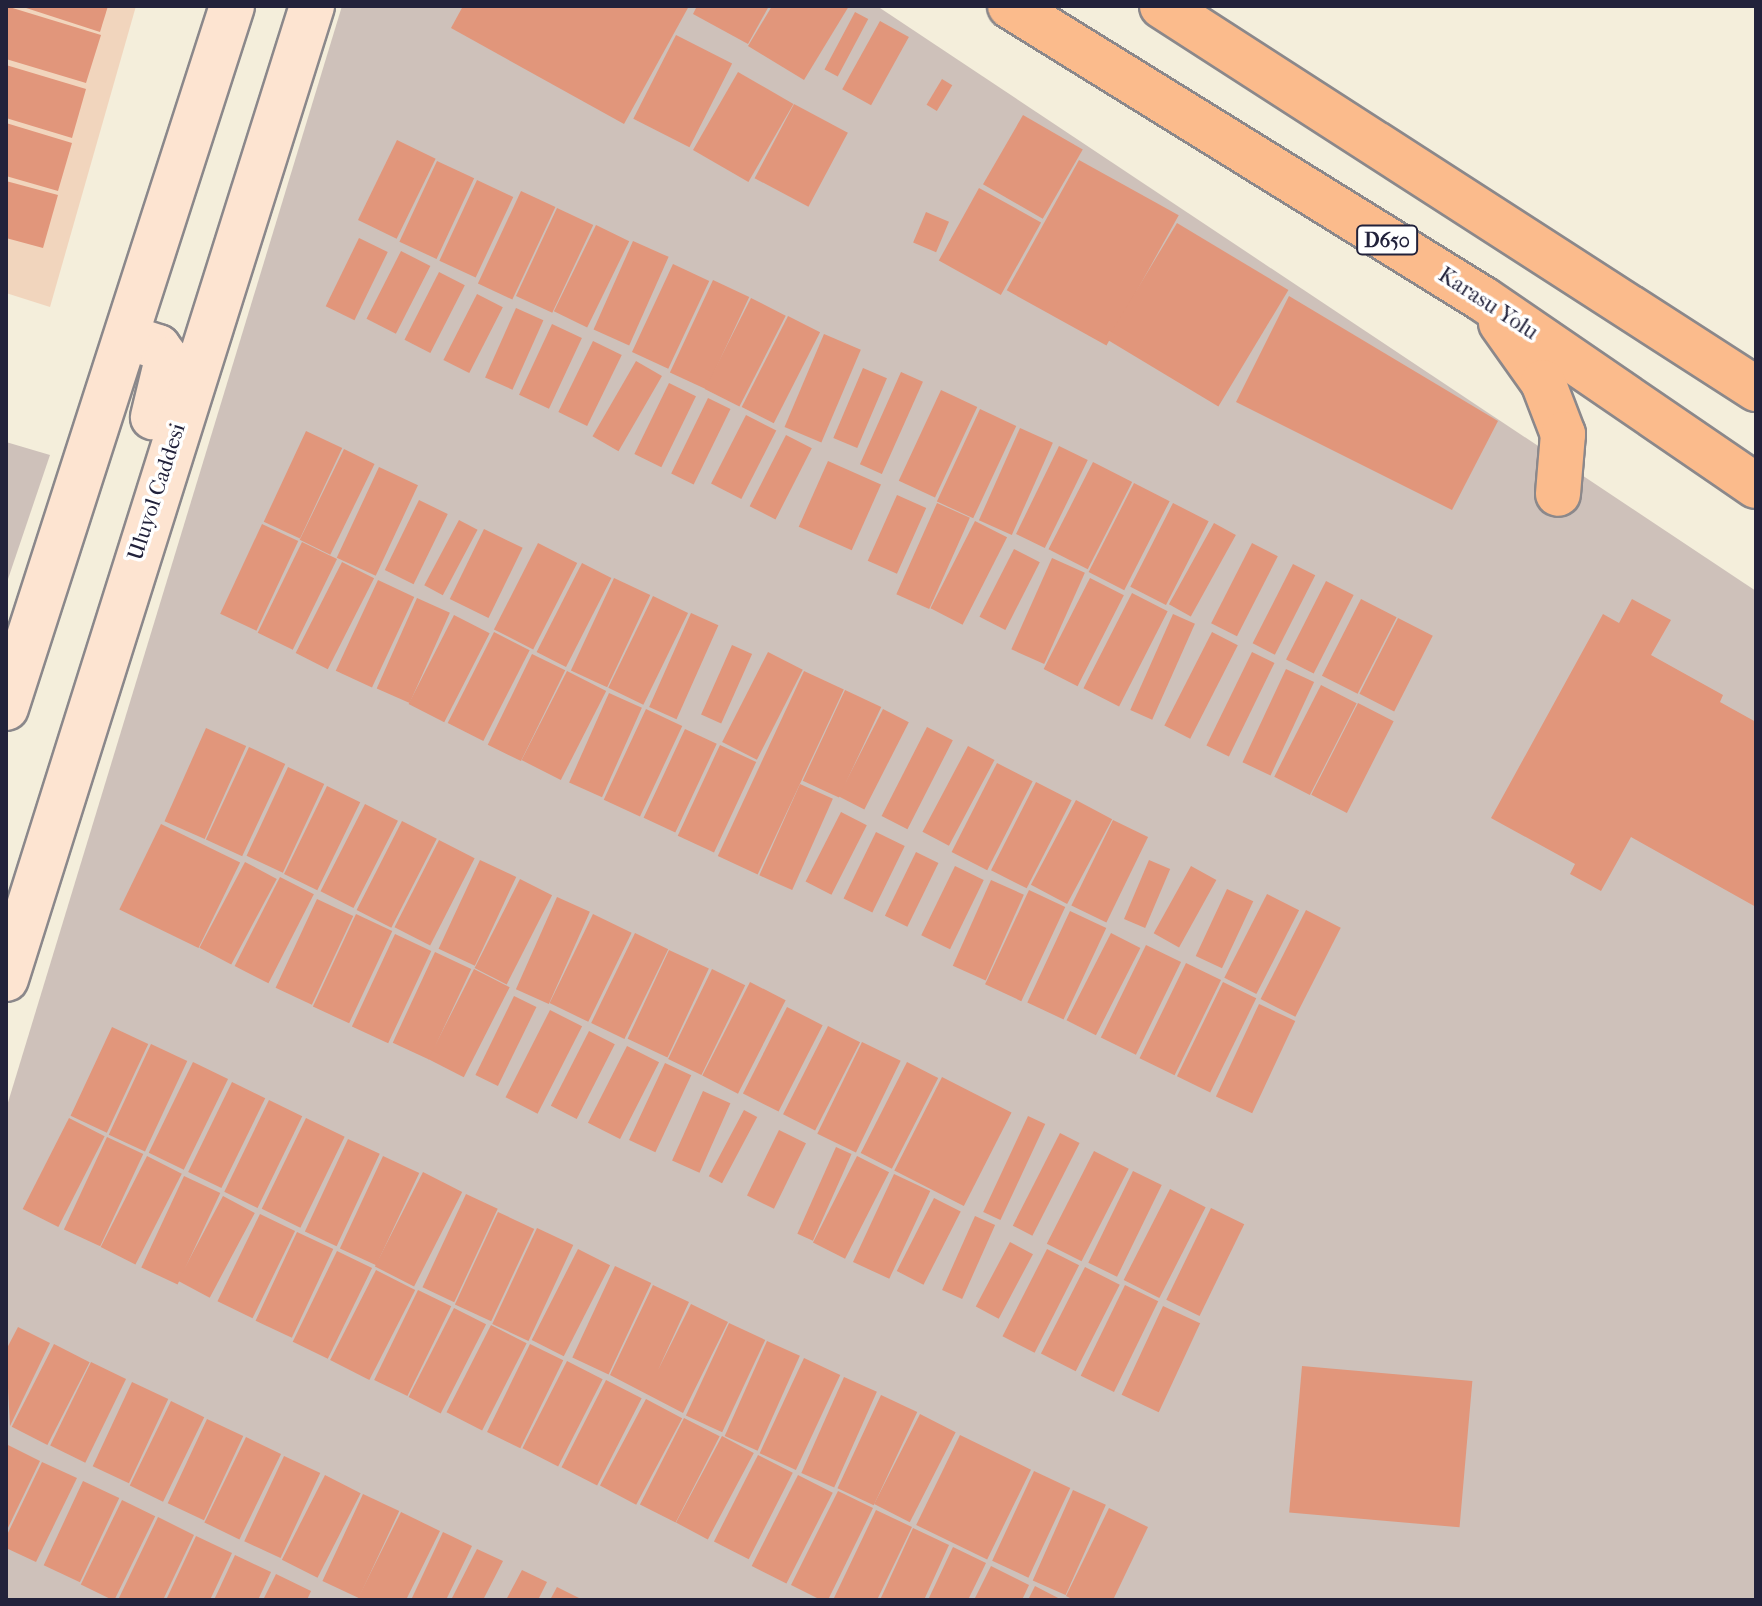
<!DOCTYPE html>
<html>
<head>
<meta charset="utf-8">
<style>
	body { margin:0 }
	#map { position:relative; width:1762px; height:1606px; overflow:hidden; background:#f4eedb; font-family:"IM FELL French Canon",serif }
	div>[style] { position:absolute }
	.built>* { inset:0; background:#f1d5bd }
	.industrial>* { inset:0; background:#cec1ba }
	.building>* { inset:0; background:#e1967b; transform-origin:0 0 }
	.roads { filter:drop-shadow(2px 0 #8b888b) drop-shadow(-2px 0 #8b888b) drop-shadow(0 2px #8b888b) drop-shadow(0 -2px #8b888b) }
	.secondary>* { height:44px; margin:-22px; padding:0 22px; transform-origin:22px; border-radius:22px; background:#fde4d1 }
	.highway>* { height:44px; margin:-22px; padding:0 22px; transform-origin:22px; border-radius:22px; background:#fbbb8c }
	span { translate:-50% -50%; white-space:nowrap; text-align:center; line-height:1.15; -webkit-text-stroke:7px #fff; paint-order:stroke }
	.shield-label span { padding:2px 6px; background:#fff; border:2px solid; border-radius:6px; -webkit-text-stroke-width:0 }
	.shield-label { font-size:20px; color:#22223b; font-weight:700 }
	.street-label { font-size:22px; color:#22223b }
	.frame { position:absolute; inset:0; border:8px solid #22223b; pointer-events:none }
</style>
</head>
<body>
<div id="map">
	<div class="built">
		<i style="clip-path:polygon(6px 6px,136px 6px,50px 307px,6px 293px)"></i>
	</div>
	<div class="industrial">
		<i style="clip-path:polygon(342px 6px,877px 6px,1756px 591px,1756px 1600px,6px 1600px,6px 1109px)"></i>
		<i style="clip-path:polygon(6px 442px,50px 455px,6px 585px)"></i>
	</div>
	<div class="building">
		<i style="clip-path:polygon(6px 6px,101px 35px,86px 83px,6px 59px)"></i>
		<i style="clip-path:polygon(20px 6px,108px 6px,100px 32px)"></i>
		<i style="clip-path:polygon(463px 6px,689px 6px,624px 124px,451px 28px)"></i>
		<i style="clip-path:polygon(697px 6px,769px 6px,748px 44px,693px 14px)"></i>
		<i style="clip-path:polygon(772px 6px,849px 6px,804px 80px,748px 46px)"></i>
		<i style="left:855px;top:12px;width:15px;height:65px;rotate:28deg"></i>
		<i style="left:880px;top:21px;width:33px;height:78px;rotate:29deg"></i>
		<i style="left:676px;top:35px;width:63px;height:94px;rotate:27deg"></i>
		<i style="clip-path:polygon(6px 65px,86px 89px,72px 138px,6px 118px)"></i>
		<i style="left:738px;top:72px;width:64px;height:90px;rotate:30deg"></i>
		<i style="left:942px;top:79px;width:12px;height:30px;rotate:31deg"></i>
		<i style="left:794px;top:104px;width:61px;height:84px;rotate:28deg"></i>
		<i style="left:1023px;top:115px;width:69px;height:80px;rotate:30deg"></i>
		<i style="clip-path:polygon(6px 123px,72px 143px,58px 191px,6px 176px)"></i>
		<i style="left:397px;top:140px;width:43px;height:89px;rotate:26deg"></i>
		<i style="left:1079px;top:160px;width:114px;height:149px;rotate:29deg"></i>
		<i style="left:437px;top:161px;width:41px;height:89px;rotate:25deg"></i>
		<i style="left:477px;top:180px;width:40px;height:89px;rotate:25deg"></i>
		<i style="clip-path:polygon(6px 181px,58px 195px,43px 248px,6px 238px)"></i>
		<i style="left:979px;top:188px;width:71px;height:83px;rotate:29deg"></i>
		<i style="left:521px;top:191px;width:38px;height:102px;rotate:25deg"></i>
		<i style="left:557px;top:208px;width:40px;height:97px;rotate:25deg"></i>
		<i style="left:926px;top:212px;width:25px;height:33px;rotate:23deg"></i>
		<i style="left:1177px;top:223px;width:130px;height:136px;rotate:31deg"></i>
		<i style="left:596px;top:225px;width:37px;height:96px;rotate:26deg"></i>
		<i style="left:359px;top:238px;width:32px;height:76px;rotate:26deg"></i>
		<i style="left:633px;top:241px;width:39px;height:97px;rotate:24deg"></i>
		<i style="left:401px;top:251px;width:33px;height:76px;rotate:27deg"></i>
		<i style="left:673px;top:264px;width:40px;height:97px;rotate:25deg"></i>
		<i style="left:439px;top:272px;width:29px;height:76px;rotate:27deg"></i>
		<i style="left:713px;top:280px;width:40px;height:102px;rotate:25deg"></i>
		<i style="left:477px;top:294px;width:29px;height:74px;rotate:27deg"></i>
		<i style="clip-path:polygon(1289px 296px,1498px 421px,1452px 510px,1236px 402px)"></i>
		<i style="left:751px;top:298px;width:39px;height:102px;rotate:27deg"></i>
		<i style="left:516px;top:308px;width:30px;height:76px;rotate:24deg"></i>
		<i style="left:788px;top:316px;width:36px;height:102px;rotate:27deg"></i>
		<i style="left:552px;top:324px;width:33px;height:78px;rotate:25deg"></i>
		<i style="left:824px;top:334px;width:40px;height:101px;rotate:23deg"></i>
		<i style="left:593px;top:341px;width:32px;height:79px;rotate:26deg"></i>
		<i style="left:636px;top:361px;width:30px;height:87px;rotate:30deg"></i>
		<i style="left:863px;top:368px;width:26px;height:76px;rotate:23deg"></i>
		<i style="left:901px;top:372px;width:24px;height:101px;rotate:24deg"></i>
		<i style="left:669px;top:383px;width:30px;height:79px;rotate:26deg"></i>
		<i style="left:941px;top:390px;width:40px;height:100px;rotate:25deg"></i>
		<i style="left:708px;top:398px;width:25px;height:84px;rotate:26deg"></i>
		<i style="left:980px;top:409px;width:40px;height:102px;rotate:25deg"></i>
		<i style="left:746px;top:415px;width:34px;height:77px;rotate:27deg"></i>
		<i style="left:1020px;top:428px;width:36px;height:101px;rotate:24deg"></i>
		<i style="left:306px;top:431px;width:40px;height:100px;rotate:25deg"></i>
		<i style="left:786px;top:435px;width:29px;height:80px;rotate:27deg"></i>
		<i style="left:1059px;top:446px;width:32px;height:98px;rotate:26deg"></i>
		<i style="left:344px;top:449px;width:34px;height:101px;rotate:26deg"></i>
		<i style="left:828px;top:461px;width:58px;height:72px;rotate:24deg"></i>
		<i style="left:1093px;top:462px;width:44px;height:98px;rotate:27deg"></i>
		<i style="left:379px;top:467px;width:43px;height:100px;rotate:25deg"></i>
		<i style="left:1134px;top:483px;width:40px;height:100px;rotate:27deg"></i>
		<i style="left:897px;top:495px;width:32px;height:72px;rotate:24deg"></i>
		<i style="left:419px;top:500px;width:32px;height:78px;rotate:26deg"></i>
		<i style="left:937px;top:503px;width:36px;height:100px;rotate:24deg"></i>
		<i style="left:1173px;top:503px;width:40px;height:94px;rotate:27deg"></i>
		<i style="left:459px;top:520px;width:21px;height:74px;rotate:28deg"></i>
		<i style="left:975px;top:521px;width:36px;height:98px;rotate:27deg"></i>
		<i style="left:1214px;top:523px;width:25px;height:93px;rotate:29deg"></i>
		<i style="left:262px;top:524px;width:40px;height:99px;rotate:25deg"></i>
		<i style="left:484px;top:529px;width:43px;height:78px;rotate:26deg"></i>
		<i style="left:302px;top:542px;width:39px;height:101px;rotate:26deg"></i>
		<i style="left:538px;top:543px;width:44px;height:97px;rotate:27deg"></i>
		<i style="left:1252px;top:543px;width:29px;height:90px;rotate:27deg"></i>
		<i style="left:1014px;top:549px;width:29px;height:76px;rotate:27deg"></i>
		<i style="left:1052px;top:558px;width:36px;height:100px;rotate:24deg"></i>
		<i style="left:342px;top:562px;width:36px;height:102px;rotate:27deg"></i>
		<i style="left:582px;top:563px;width:33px;height:100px;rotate:27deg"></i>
		<i style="left:1293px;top:564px;width:25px;height:89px;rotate:27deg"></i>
		<i style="left:614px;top:578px;width:40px;height:102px;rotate:25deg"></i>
		<i style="left:1090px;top:578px;width:38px;height:102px;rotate:27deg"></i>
		<i style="left:378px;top:580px;width:40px;height:100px;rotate:25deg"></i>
		<i style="left:1326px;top:581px;width:31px;height:88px;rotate:27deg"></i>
		<i style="left:1132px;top:593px;width:40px;height:107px;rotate:27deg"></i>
		<i style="left:653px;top:596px;width:39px;height:102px;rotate:26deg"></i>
		<i style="left:417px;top:598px;width:36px;height:99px;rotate:24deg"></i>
		<i style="left:1361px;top:599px;width:40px;height:86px;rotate:27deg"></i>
		<i style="clip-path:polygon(1632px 599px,1671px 620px,1651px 655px,1723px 695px,1720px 702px,1756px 722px,1756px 907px,1631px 837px,1601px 891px,1570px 874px,1575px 864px,1491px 818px,1603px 614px,1619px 623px)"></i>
		<i style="left:691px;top:613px;width:30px;height:103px;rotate:24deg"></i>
		<i style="left:1173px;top:614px;width:24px;height:105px;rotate:24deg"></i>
		<i style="left:454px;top:615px;width:40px;height:100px;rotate:27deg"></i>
		<i style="left:1398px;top:618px;width:39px;height:85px;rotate:27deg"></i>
		<i style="left:494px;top:632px;width:40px;height:102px;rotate:27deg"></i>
		<i style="left:1212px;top:632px;width:29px;height:105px;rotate:27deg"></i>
		<i style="left:732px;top:645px;width:22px;height:76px;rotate:24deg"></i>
		<i style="left:768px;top:652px;width:39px;height:101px;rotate:27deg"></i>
		<i style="left:1252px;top:652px;width:25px;height:104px;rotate:26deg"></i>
		<i style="left:532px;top:654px;width:37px;height:101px;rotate:26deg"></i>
		<i style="left:1286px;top:669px;width:31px;height:103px;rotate:25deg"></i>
		<i style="left:567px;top:671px;width:44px;height:100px;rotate:27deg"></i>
		<i style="left:804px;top:671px;width:44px;height:204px;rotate:25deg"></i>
		<i style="left:1321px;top:685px;width:40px;height:103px;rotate:27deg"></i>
		<i style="left:845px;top:690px;width:40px;height:100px;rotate:25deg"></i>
		<i style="left:609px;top:693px;width:36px;height:98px;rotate:24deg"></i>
		<i style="left:1358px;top:703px;width:40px;height:103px;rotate:27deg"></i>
		<i style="left:646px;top:709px;width:40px;height:100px;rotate:25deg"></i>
		<i style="left:883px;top:709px;width:29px;height:98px;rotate:27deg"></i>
		<i style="left:927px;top:727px;width:29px;height:100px;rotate:27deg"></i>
		<i style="left:206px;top:728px;width:44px;height:102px;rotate:24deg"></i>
		<i style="left:685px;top:729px;width:35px;height:98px;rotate:25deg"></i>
		<i style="left:720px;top:745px;width:40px;height:100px;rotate:25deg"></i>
		<i style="left:968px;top:746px;width:30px;height:97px;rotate:28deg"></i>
		<i style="left:249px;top:747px;width:40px;height:102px;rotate:25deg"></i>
		<i style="left:997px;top:763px;width:40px;height:100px;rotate:27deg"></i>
		<i style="left:288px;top:767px;width:40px;height:98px;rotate:25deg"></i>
		<i style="left:1036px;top:782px;width:40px;height:99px;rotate:27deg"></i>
		<i style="left:800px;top:784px;width:36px;height:100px;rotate:24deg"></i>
		<i style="left:327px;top:786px;width:37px;height:98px;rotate:26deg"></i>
		<i style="left:1076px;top:800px;width:41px;height:96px;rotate:28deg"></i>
		<i style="left:365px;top:804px;width:37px;height:98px;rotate:27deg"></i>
		<i style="left:841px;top:812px;width:29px;height:78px;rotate:27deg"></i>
		<i style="left:1113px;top:820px;width:39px;height:95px;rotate:26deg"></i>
		<i style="left:402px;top:821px;width:39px;height:100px;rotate:27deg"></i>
		<i style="left:161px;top:824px;width:88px;height:95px;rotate:26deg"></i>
		<i style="left:876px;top:832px;width:32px;height:74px;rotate:26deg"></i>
		<i style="left:439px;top:840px;width:40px;height:98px;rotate:27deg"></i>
		<i style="left:916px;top:852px;width:25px;height:71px;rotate:26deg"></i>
		<i style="left:480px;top:860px;width:40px;height:98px;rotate:25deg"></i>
		<i style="left:1149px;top:860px;width:23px;height:64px;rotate:23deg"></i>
		<i style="left:245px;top:862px;width:36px;height:97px;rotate:28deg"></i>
		<i style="left:955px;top:866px;width:32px;height:77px;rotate:26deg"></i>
		<i style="left:1191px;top:866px;width:29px;height:77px;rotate:29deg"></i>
		<i style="left:280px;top:877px;width:38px;height:100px;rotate:27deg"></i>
		<i style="left:520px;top:879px;width:36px;height:100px;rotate:27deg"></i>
		<i style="left:991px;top:880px;width:36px;height:94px;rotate:24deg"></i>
		<i style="left:1227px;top:889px;width:29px;height:74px;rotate:25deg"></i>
		<i style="left:1029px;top:890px;width:40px;height:104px;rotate:25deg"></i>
		<i style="left:1267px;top:894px;width:36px;height:94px;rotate:27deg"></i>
		<i style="left:557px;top:897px;width:36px;height:101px;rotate:24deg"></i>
		<i style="left:317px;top:899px;width:40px;height:98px;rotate:25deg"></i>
		<i style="left:1306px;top:910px;width:39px;height:100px;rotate:27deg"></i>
		<i style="left:1070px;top:911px;width:40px;height:101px;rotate:25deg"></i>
		<i style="left:356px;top:914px;width:40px;height:102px;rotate:25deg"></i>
		<i style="left:593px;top:914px;width:43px;height:99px;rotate:26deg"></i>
		<i style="left:635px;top:933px;width:37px;height:100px;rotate:26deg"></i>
		<i style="left:1111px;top:933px;width:33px;height:98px;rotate:27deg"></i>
		<i style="left:395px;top:934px;width:40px;height:102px;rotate:25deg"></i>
		<i style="left:1146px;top:945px;width:39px;height:103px;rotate:26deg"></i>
		<i style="left:669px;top:950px;width:44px;height:98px;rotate:25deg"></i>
		<i style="left:435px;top:952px;width:40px;height:100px;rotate:25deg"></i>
		<i style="left:1186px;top:963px;width:39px;height:106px;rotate:26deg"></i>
		<i style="left:474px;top:969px;width:40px;height:101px;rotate:27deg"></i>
		<i style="left:712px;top:969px;width:37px;height:100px;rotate:26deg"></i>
		<i style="left:750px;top:982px;width:40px;height:105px;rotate:27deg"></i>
		<i style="left:1223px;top:982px;width:37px;height:105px;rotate:26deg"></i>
		<i style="left:514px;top:996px;width:25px;height:88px;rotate:26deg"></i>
		<i style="left:1259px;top:1004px;width:40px;height:102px;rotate:25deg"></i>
		<i style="left:787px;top:1007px;width:40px;height:97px;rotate:27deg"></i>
		<i style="left:550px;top:1010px;width:36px;height:98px;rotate:27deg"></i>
		<i style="left:828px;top:1026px;width:36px;height:99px;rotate:27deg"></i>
		<i style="left:112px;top:1027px;width:40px;height:98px;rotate:25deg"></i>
		<i style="left:589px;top:1031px;width:29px;height:84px;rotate:27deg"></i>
		<i style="left:862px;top:1042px;width:43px;height:102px;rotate:26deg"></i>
		<i style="left:151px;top:1044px;width:40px;height:100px;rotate:25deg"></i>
		<i style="left:627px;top:1046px;width:36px;height:86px;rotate:27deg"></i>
		<i style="left:193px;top:1062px;width:39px;height:101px;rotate:26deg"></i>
		<i style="left:907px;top:1062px;width:35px;height:102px;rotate:27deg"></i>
		<i style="left:665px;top:1063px;width:29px;height:85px;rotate:25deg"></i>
		<i style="left:942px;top:1077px;width:78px;height:105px;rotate:27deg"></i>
		<i style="left:232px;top:1082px;width:37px;height:100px;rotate:26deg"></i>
		<i style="left:703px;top:1091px;width:30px;height:76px;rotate:24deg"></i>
		<i style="left:269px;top:1100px;width:37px;height:102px;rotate:26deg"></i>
		<i style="left:744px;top:1110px;width:15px;height:75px;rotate:28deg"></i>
		<i style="left:1028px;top:1116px;width:19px;height:106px;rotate:25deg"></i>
		<i style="left:69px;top:1118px;width:40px;height:102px;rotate:27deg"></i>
		<i style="left:306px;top:1118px;width:43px;height:101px;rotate:26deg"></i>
		<i style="left:779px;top:1130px;width:30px;height:73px;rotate:26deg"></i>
		<i style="left:1060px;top:1133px;width:22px;height:104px;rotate:27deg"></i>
		<i style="left:107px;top:1137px;width:40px;height:102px;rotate:25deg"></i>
		<i style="left:348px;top:1139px;width:35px;height:102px;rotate:25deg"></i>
		<i style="left:836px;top:1147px;width:17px;height:95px;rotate:24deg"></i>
		<i style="left:1094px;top:1151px;width:39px;height:104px;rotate:27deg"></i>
		<i style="left:147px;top:1156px;width:39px;height:102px;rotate:27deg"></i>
		<i style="left:383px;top:1156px;width:40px;height:102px;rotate:25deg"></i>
		<i style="left:857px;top:1156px;width:36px;height:97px;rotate:27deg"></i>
		<i style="left:1133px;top:1171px;width:32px;height:102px;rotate:26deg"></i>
		<i style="left:423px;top:1172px;width:44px;height:106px;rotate:27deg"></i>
		<i style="left:894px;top:1174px;width:40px;height:97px;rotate:25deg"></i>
		<i style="left:184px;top:1176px;width:40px;height:101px;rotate:25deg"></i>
		<i style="left:1170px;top:1189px;width:40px;height:102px;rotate:27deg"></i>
		<i style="left:466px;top:1194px;width:35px;height:103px;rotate:25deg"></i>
		<i style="left:223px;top:1196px;width:36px;height:96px;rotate:28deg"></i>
		<i style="left:934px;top:1198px;width:30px;height:82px;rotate:27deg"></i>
		<i style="left:1211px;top:1208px;width:37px;height:102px;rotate:26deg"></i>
		<i style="left:498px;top:1212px;width:40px;height:102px;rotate:25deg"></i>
		<i style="left:260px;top:1214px;width:39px;height:97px;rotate:26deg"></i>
		<i style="left:975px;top:1216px;width:22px;height:81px;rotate:24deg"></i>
		<i style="left:537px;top:1228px;width:40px;height:106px;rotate:25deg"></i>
		<i style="left:297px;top:1232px;width:40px;height:98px;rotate:25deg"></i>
		<i style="left:1010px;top:1242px;width:26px;height:73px;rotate:28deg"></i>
		<i style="left:578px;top:1249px;width:36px;height:102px;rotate:27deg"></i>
		<i style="left:1047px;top:1249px;width:36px;height:98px;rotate:27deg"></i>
		<i style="left:337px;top:1251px;width:39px;height:101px;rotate:26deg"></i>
		<i style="left:615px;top:1266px;width:40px;height:101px;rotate:25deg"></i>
		<i style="left:1085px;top:1267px;width:39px;height:97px;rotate:27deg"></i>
		<i style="left:376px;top:1270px;width:44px;height:101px;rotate:27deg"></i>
		<i style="clip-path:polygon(653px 1285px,689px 1302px,658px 1370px,691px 1304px,728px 1322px,683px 1413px,610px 1375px)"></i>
		<i style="left:1125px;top:1285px;width:37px;height:101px;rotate:26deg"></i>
		<i style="left:418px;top:1290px;width:37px;height:100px;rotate:26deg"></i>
		<i style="left:1163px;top:1306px;width:41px;height:98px;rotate:25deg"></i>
		<i style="left:454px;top:1308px;width:36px;height:100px;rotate:27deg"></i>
		<i style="left:729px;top:1323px;width:40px;height:102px;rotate:25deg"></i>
		<i style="left:491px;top:1325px;width:40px;height:98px;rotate:27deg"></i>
		<i style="clip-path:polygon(18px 1327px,50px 1343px,10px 1426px,6px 1350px)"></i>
		<i style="left:767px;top:1341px;width:36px;height:104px;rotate:24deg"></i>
		<i style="left:54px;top:1344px;width:40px;height:93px;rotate:27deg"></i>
		<i style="left:530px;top:1344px;width:37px;height:98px;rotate:26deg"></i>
		<i style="left:804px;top:1358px;width:40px;height:105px;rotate:25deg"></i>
		<i style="left:567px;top:1361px;width:40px;height:98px;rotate:27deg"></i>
		<i style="left:91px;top:1362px;width:39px;height:93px;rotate:26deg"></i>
		<i style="left:1302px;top:1366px;width:171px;height:147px;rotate:5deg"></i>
		<i style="left:844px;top:1377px;width:36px;height:105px;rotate:24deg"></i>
		<i style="left:606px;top:1380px;width:40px;height:98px;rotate:27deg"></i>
		<i style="left:132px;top:1382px;width:40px;height:93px;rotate:25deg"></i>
		<i style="left:881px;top:1395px;width:40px;height:103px;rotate:25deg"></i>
		<i style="left:646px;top:1399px;width:41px;height:98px;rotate:28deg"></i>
		<i style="left:171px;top:1401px;width:37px;height:94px;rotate:26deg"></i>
		<i style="left:920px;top:1414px;width:40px;height:101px;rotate:27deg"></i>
		<i style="left:684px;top:1418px;width:40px;height:97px;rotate:27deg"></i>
		<i style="left:207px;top:1419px;width:40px;height:93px;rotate:25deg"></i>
		<i style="left:960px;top:1435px;width:79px;height:100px;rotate:26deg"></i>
		<i style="left:722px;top:1436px;width:36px;height:98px;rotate:28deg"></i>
		<i style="left:246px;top:1437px;width:39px;height:95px;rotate:26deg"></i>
		<i style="clip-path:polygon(6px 1444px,40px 1461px,6px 1532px)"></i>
		<i style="left:758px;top:1455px;width:39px;height:97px;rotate:27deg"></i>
		<i style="left:284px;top:1456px;width:40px;height:94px;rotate:25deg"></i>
		<i style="clip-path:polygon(42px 1462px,77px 1478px,36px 1562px,6px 1548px,6px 1537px)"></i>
		<i style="left:1034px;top:1471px;width:40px;height:99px;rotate:25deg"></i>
		<i style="left:325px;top:1475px;width:40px;height:95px;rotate:27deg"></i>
		<i style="left:798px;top:1475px;width:39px;height:102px;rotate:27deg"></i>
		<i style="left:83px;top:1481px;width:40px;height:93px;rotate:25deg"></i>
		<i style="left:1073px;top:1490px;width:36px;height:99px;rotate:24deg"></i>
		<i style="clip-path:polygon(838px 1491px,873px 1508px,828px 1600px,821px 1600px,791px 1585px)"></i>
		<i style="left:363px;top:1494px;width:40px;height:96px;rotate:25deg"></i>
		<i style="left:122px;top:1500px;width:37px;height:94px;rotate:26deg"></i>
		<i style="clip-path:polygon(1109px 1508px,1148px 1527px,1113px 1600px,1074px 1600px,1066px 1596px)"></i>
		<i style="clip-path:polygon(876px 1510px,912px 1527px,877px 1600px,833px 1600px)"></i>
		<i style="clip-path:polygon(401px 1512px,440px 1531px,406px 1600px,363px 1600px,358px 1598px)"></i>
		<i style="clip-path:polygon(158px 1517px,194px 1535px,163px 1600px,118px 1600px)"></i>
		<i style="clip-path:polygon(913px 1528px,949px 1545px,924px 1600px,880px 1600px)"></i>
		<i style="clip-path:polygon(443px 1532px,472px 1546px,446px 1600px,411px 1600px)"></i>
		<i style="clip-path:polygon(196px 1536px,232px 1553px,210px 1600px,166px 1600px)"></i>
		<i style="clip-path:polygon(953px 1547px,986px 1563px,968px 1600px,928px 1600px)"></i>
		<i style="clip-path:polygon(477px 1549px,503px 1561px,483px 1600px,451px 1600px)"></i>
		<i style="clip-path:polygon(235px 1555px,271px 1572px,258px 1600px,214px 1600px)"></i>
		<i style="clip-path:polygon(991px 1566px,1029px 1585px,1022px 1600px,974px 1600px)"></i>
		<i style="clip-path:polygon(522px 1570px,547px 1582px,538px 1600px,506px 1600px)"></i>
		<i style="clip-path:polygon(276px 1574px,311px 1591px,307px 1600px,263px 1600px)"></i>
		<i style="clip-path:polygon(1035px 1586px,1062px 1600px,1028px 1600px)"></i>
		<i style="clip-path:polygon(557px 1587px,583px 1600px,550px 1600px)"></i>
	</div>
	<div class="roads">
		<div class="secondary">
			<i style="left:127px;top:337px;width:33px;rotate:18deg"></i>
			<i style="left:158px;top:347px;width:15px;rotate:53deg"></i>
			<i style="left:167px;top:359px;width:60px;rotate:103.6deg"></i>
			<i style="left:6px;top:708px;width:737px;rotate:-72.15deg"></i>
			<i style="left:6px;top:979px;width:1020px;rotate:-72.54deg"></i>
		</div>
		<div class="highway">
			<i style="left:1010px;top:6px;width:556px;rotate:31.78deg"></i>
			<i style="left:1483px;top:299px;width:331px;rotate:34.4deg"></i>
			<i style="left:1162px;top:6px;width:707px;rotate:32.81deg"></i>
			<i style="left:1501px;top:323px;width:72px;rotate:54.6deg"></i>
			<i style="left:1543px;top:382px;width:56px;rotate:69deg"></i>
			<i style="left:1563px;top:434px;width:60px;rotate:94.8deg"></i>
		</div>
	</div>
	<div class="shield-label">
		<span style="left:1387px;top:240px">D650</span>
	</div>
	<div class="street-label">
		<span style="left:1488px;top:304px;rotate:33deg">Karasu Yolu</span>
		<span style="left:157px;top:492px;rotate:-72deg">Uluyol Caddesi</span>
	</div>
	<div class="frame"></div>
</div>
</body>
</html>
